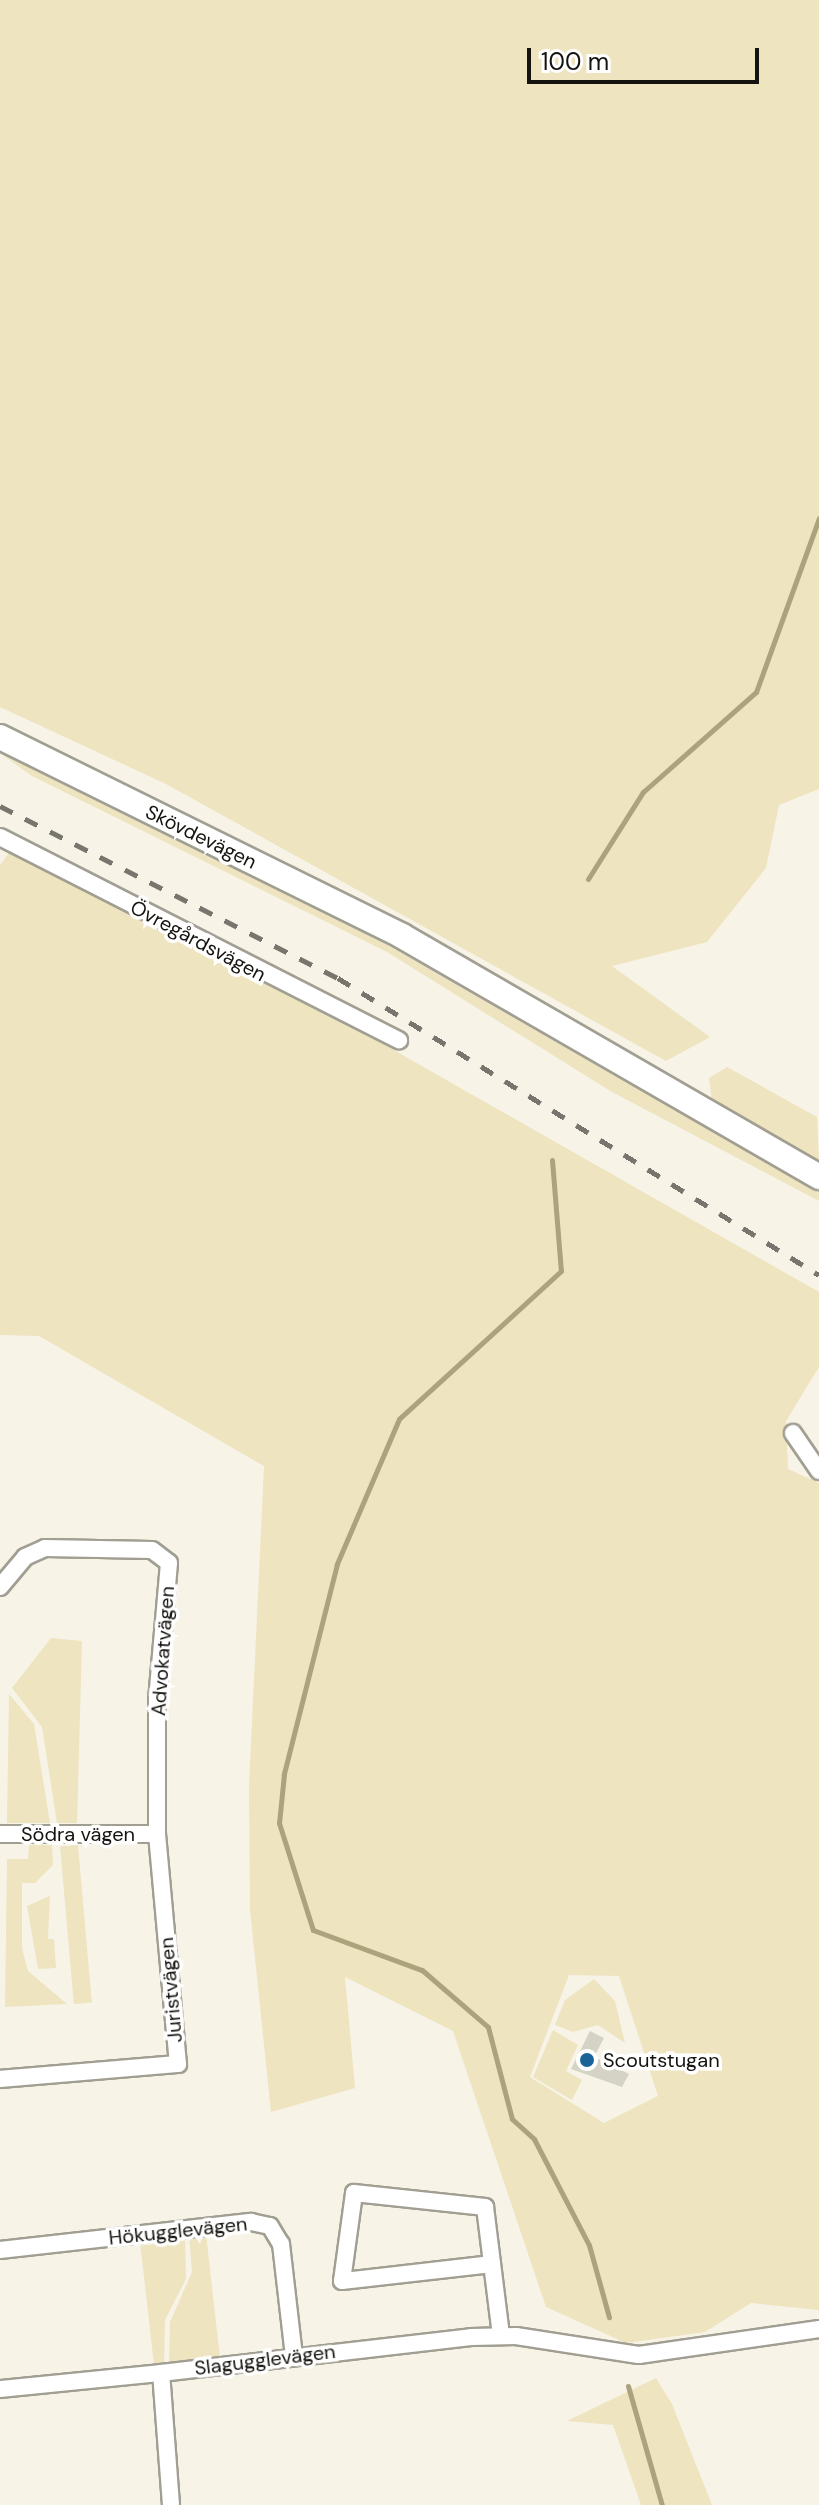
<!DOCTYPE html>
<html>
<head>
<meta charset="utf-8">
<style>
	body { margin:0 }
	#map { position:relative; width:819px; height:2505px; overflow:hidden; background:#f7f3e7; font-family:"DM Sans",sans-serif }
	div>[style] { position:absolute }
	.green>* { inset:0; background:#eee4c0; transform-origin:0 0 }
	.stream>* { height:5px; margin:-2.5px; padding:0 2.5px; transform-origin:2.5px; border-radius:2.5px; background:#aca27c }
	.building>* { inset:0; background:#d5d2c6 }
	.roads { filter:drop-shadow(2px 0 #a19e92) drop-shadow(-2px 0 #a19e92) drop-shadow(0 2px #a19e92) drop-shadow(0 -2px #a19e92) }
	.minor>* { height:16px; margin:-8px; padding:0 8px; transform-origin:8px; border-radius:8px; background:#fff }
	.secondary>* { height:24px; margin:-12px; padding:0 12px; transform-origin:12px; border-radius:12px; background:#fff }
	.rail>* { height:5px; margin-top:-2.5px; transform-origin:0; background:repeating-linear-gradient(90deg,#78756e 0 14px,transparent 0 28px) }
	.dots>* { width:22px; height:22px; translate:-50% -50%; box-sizing:border-box; border:4px solid #fff; border-radius:50% }
	span { translate:-50% -50%; white-space:nowrap; text-align:center; line-height:1.15; -webkit-text-stroke:7px #fff; paint-order:stroke }
	.street-label { font-size:20px; color:#14130f }
	.poi-label { font-size:20px; color:#14130f }
	.left { translate:0 -50%; text-align:left }
	.scale { position:absolute; left:527px; top:48px; width:232px; height:36px; box-sizing:border-box; border:4px solid #14130f; border-top:0; padding-left:10px; font-size:24px; line-height:28px; white-space:nowrap; color:#14130f; -webkit-text-stroke:6px #fff; paint-order:stroke }
</style>
</head>
<body>
<div id="map">
	<div class="green">
		<i style="clip-path:polygon(0 0,819px 0,819px 789px,779px 805px,766px 868px,707px 942px,612px 966px,710px 1037px,666px 1061px,166px 784px,0 707px)"></i>
		<i style="clip-path:polygon(0 753px,382px 942px,819px 1193px,819px 1201px,612px 1092px,387px 952px,32px 776px)"></i>
		<i style="clip-path:polygon(evenodd,11px 850px,355px 1028px,819px 1292px,819px 1367px,786px 1421px,788px 1469px,819px 1483px,819px 2310px,751px 2303px,705px 2332px,626px 2343px,546px 2307px,453px 2031px,345px 1977px,355px 2088px,271px 2112px,250px 1910px,249px 1786px,264px 1466px,39px 1336px,0 1335px,0 865px,11px 850px,569px 1975px,619px 1976px,658px 2096px,604px 2123px,530px 2077px,569px 1975px)"></i>
		<i style="clip-path:polygon(727px 1067px,817px 1117px,819px 1162px,712px 1100px,709px 1078px)"></i>
		<i style="clip-path:polygon(51px 1638px,82px 1641px,77px 1823px,57px 1823px,42px 1727px,12px 1688px)"></i>
		<i style="clip-path:polygon(9px 1694px,34px 1724px,50px 1823px,7px 1823px)"></i>
		<i style="clip-path:polygon(29px 1845px,52px 1845px,53px 1865px,35px 1883px,22px 1883px,22px 1948px,28px 1971px,67px 2004px,5px 2007px,7px 1859px,28px 1859px)"></i>
		<i style="left:78px;top:1845px;width:158px;height:18px;rotate:85deg"></i>
		<i style="clip-path:polygon(50px 1896px,48px 1939px,54px 1939px,56px 1968px,38px 1969px,27px 1906px)"></i>
		<i style="clip-path:polygon(594px 1979px,615px 2001px,625px 2043px,598px 2025px,573px 2032px,555px 2025px,565px 2000px)"></i>
		<i style="clip-path:polygon(553px 2030px,578px 2045px,566px 2071px,582px 2080px,572px 2100px,533px 2077px)"></i>
		<i style="clip-path:polygon(206px 2234px,220px 2358px,169px 2364px,170px 2322px,192px 2272px,189px 2236px)"></i>
		<i style="clip-path:polygon(185px 2237px,186px 2279px,165px 2320px,164px 2364px,154px 2365px,140px 2242px)"></i>
		<i style="clip-path:polygon(656px 2378px,672px 2404px,712px 2505px,641px 2505px,613px 2425px,567px 2421px)"></i>
	</div>
	<div class="stream">
		<i style="left:588px;top:879px;width:103px;rotate:-57.7deg"></i>
		<i style="left:643px;top:792px;width:151px;rotate:-41.5deg"></i>
		<i style="left:756px;top:692px;width:185px;rotate:-70.1deg"></i>
		<i style="left:552px;top:1160px;width:111px;rotate:85.4deg"></i>
		<i style="left:561px;top:1271px;width:219px;rotate:137.6deg"></i>
		<i style="left:399px;top:1419px;width:158px;rotate:113.2deg"></i>
		<i style="left:337px;top:1564px;width:217px;rotate:104.2deg"></i>
		<i style="left:284px;top:1774px;width:49px;rotate:95.8deg"></i>
		<i style="left:279px;top:1823px;width:112px;rotate:72.4deg"></i>
		<i style="left:313px;top:1930px;width:116px;rotate:20.2deg"></i>
		<i style="left:422px;top:1970px;width:87px;rotate:40.8deg"></i>
		<i style="left:488px;top:2027px;width:95px;rotate:75.4deg"></i>
		<i style="left:512px;top:2119px;width:30px;rotate:42deg"></i>
		<i style="left:534px;top:2139px;width:119px;rotate:62.6deg"></i>
		<i style="left:589px;top:2245px;width:75px;rotate:74.5deg"></i>
		<i style="left:628px;top:2386px;width:124px;rotate:74.1deg"></i>
	</div>
	<div class="building">
		<i style="clip-path:polygon(590px 2031px,604px 2038px,594px 2057px,629px 2074px,622px 2087px,571px 2069px)"></i>
	</div>
	<div class="roads">
		<div class="minor">
			<i style="left:0;top:837px;width:448px;rotate:27deg"></i>
			<i style="left:793px;top:1433px;width:46px;rotate:55.6deg"></i>
			<i style="left:0;top:1587px;width:39px;rotate:-50deg"></i>
			<i style="left:25px;top:1557px;width:22px;rotate:-24deg"></i>
			<i style="left:45px;top:1548px;width:107px;rotate:1.1deg"></i>
			<i style="left:152px;top:1550px;width:21px;rotate:37deg"></i>
			<i style="left:169px;top:1563px;width:137px;rotate:95deg"></i>
			<i style="left:157px;top:1699px;width:135px;rotate:90deg"></i>
			<i style="left:157px;top:1834px;width:231px;rotate:84.8deg"></i>
			<i style="left:178px;top:2064px;width:179px;rotate:175.2deg"></i>
			<i style="left:0;top:1834px;width:157px"></i>
			<i style="left:0;top:2250px;width:253px;rotate:-6.4deg"></i>
			<i style="left:251px;top:2222px;width:19px;rotate:12deg"></i>
			<i style="left:270px;top:2226px;width:21px;rotate:59deg"></i>
			<i style="left:281px;top:2244px;width:113px;rotate:83.4deg"></i>
			<i style="left:492px;top:2264px;width:151px;rotate:173.5deg"></i>
			<i style="left:342px;top:2281px;width:89px;rotate:-82.2deg"></i>
			<i style="left:354px;top:2193px;width:132px;rotate:6.1deg"></i>
			<i style="left:485px;top:2207px;width:129px;rotate:82.9deg"></i>
			<i style="left:0;top:2389px;width:162px;rotate:-5.7deg"></i>
			<i style="left:171px;top:2505px;width:132px;rotate:-94.3deg"></i>
			<i style="left:161px;top:2373px;width:312px;rotate:-6.6deg"></i>
			<i style="left:471px;top:2337px;width:45px;rotate:-1.3deg"></i>
			<i style="left:516px;top:2336px;width:124px;rotate:8.8deg"></i>
			<i style="left:639px;top:2355px;width:182px;rotate:-8.2deg"></i>
		</div>
		<div class="secondary">
			<i style="left:0;top:737px;width:449px;rotate:26.3deg"></i>
			<i style="left:402px;top:936px;width:482px;rotate:30deg"></i>
		</div>
	</div>
	<div class="rail">
		<i style="left:0;top:806px;width:379px;rotate:27deg"></i>
		<i style="left:338px;top:978px;width:565px;rotate:31.69deg"></i>
	</div>
	<div class="dots">
		<i style="left:587px;top:2060px;background:#1a6397"></i>
	</div>
	<div class="street-label">
		<span style="left:201px;top:837px;rotate:26deg">Skövdevägen</span>
		<span style="left:198px;top:941px;rotate:28deg">Övregårdsvägen</span>
		<span style="left:163px;top:1651px;rotate:-86deg">Advokatvägen</span>
		<span style="left:78px;top:1834px">Södra vägen</span>
		<span style="left:171px;top:1990px;rotate:-95deg">Juristvägen</span>
		<span style="left:178px;top:2231px;rotate:-6deg">Hökugglevägen</span>
		<span style="left:265px;top:2360px;rotate:-7deg">Slagugglevägen</span>
	</div>
	<div class="poi-label">
		<span class="left" style="left:603px;top:2060px">Scoutstugan</span>
	</div>
	<div class="scale">100 m</div>
</div>
</body>
</html>
